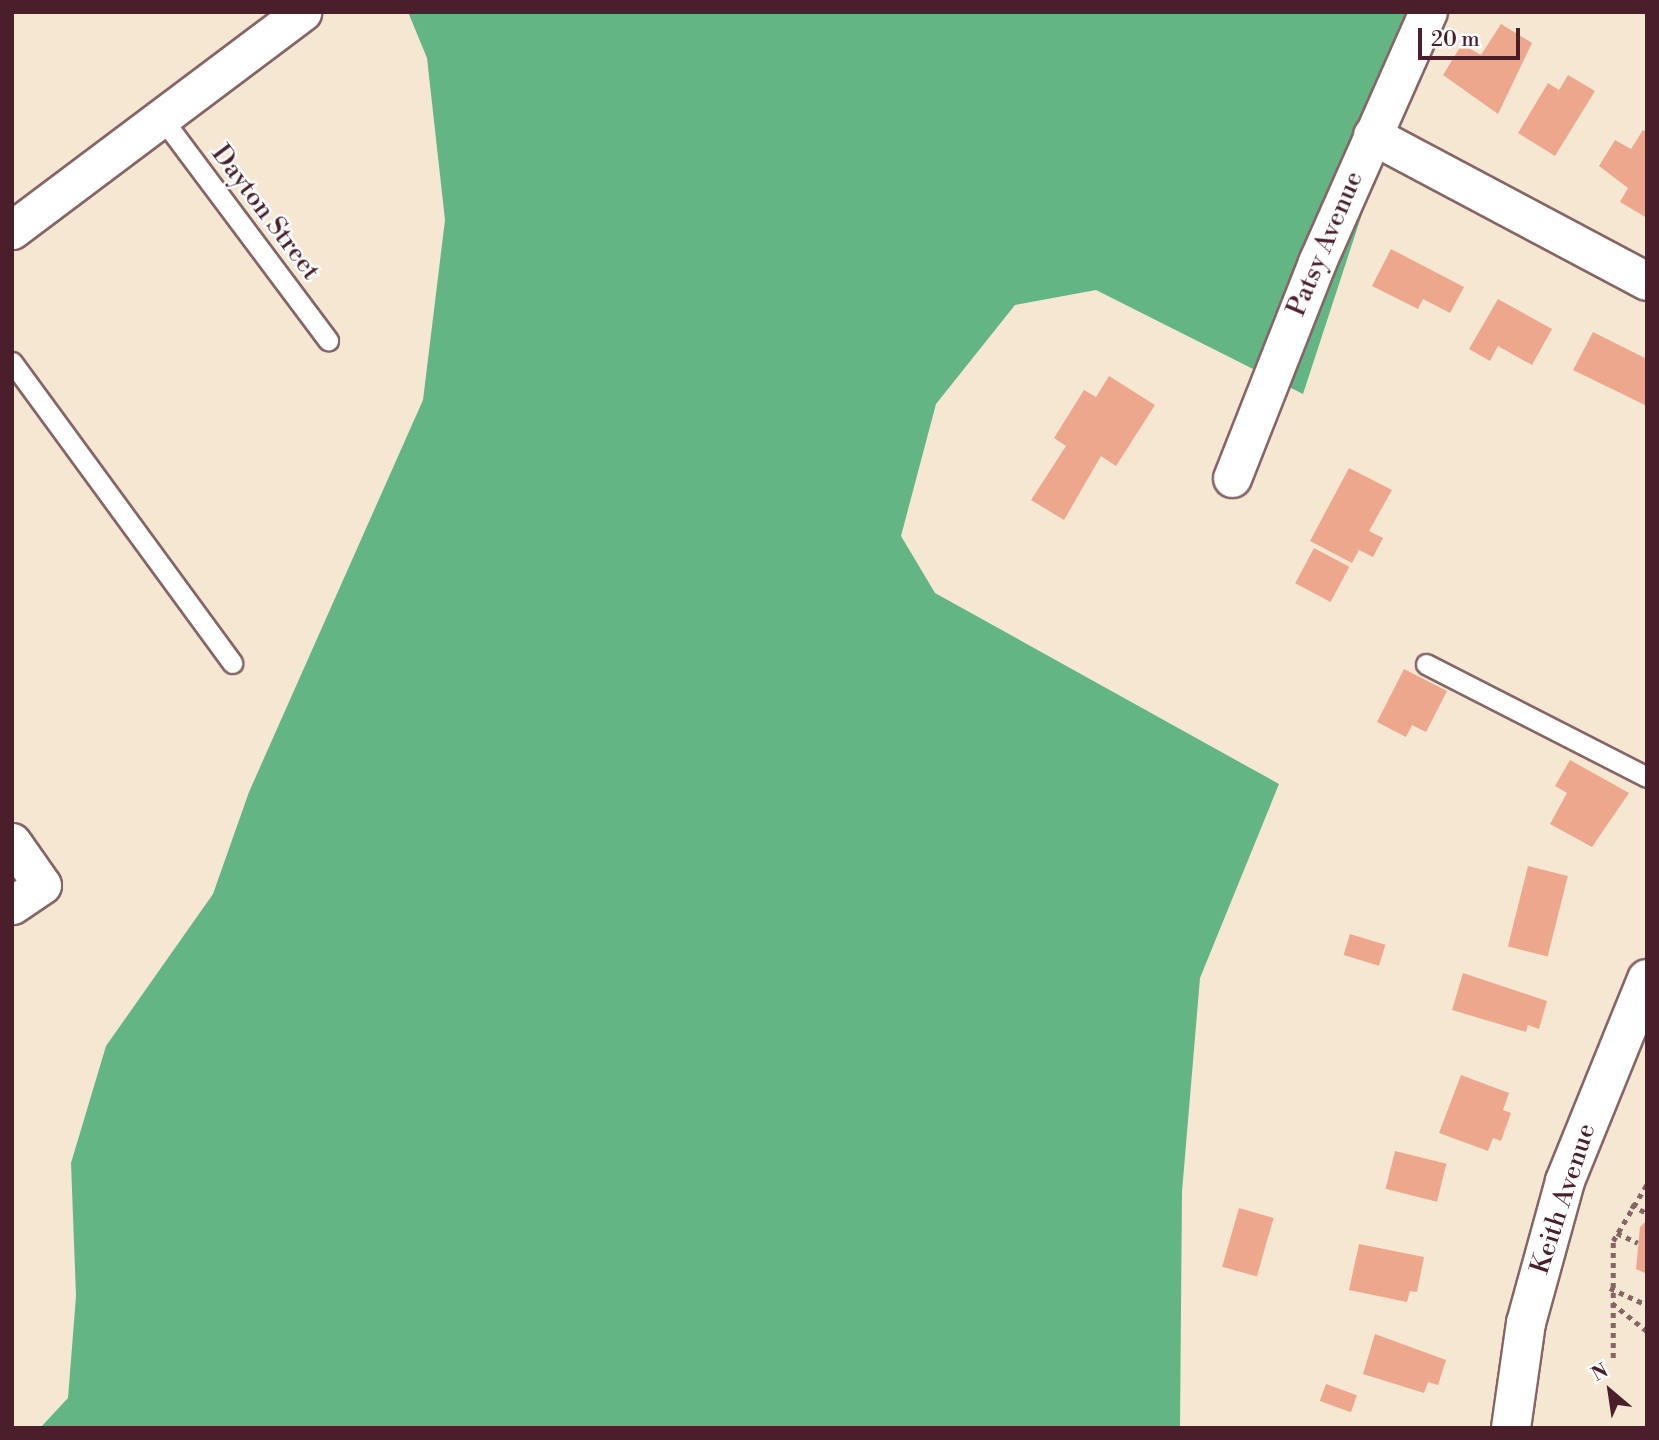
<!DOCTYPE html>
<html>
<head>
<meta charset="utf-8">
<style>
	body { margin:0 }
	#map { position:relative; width:1659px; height:1440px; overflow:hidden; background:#f6e7d2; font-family:"Libre Bodoni",serif }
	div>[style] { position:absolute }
	.forest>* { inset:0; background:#63b684 }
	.building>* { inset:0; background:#eda78d; transform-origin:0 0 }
	.path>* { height:4.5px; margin-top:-2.25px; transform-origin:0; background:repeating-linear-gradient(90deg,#866565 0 5px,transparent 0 10px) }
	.roads { filter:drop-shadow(2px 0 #866565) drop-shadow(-2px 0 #866565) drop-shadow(0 2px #866565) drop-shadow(0 -2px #866565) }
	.service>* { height:19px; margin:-9.5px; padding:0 9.5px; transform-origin:9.5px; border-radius:9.5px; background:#fff }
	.minor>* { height:37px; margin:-18.5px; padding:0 18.5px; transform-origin:18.5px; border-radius:18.5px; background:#fff }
	.tertiary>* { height:38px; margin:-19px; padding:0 19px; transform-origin:19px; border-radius:19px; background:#fff }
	span { translate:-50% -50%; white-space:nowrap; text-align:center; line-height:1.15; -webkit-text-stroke:5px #fff; paint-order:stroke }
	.street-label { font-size:26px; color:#4a1f2b }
	.frame { position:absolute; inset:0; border:14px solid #4a1f2b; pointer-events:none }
	.north { position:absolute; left:1575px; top:1356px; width:70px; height:70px; -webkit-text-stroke:5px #fff; paint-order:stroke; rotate:331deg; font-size:19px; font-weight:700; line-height:28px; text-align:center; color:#4a1f2b }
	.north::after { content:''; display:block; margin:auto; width:24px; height:32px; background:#4a1f2b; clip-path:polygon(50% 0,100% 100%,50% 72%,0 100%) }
	.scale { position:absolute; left:1418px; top:28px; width:102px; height:32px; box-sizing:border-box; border:4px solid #4a1f2b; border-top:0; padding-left:9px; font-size:21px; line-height:24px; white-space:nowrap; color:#4a1f2b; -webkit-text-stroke:5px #fff; paint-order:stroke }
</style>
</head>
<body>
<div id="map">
	<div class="forest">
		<i style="clip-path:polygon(408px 12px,1444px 12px,1394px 116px,1303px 394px,1096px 290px,1015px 305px,936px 404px,901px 536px,935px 593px,1279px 784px,1200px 978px,1182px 1192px,1180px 1428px,40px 1428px,68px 1398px,76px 1296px,71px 1163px,106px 1046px,213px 894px,249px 792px,423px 400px,445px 220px,427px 58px)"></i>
	</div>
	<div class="building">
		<i style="clip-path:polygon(1501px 24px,1532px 43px,1498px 114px,1443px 75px,1462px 44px,1481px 55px)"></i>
		<i style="clip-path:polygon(1568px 75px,1595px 91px,1555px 156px,1518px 133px,1548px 83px,1559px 90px)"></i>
		<i style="clip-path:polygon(1643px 130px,1647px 132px,1647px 218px,1620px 202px,1628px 188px,1599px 166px,1615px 140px,1631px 149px)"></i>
		<i style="clip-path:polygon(1391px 249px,1464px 287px,1450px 313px,1423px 299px,1418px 309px,1372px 286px)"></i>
		<i style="clip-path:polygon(1498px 299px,1552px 329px,1532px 365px,1498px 346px,1490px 361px,1469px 349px)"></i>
		<i style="clip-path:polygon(1593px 332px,1647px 359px,1647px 406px,1573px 370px)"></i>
		<i style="clip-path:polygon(1109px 376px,1155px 405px,1116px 466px,1101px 456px,1064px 520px,1031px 500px,1066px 446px,1054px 438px,1084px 390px,1096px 397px)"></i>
		<i style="clip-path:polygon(1349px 468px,1392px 490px,1369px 531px,1383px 538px,1373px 557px,1359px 550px,1352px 563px,1310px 541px)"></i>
		<i style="left:1314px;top:548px;width:40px;height:40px;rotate:28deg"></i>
		<i style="clip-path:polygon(1404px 669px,1447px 691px,1426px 732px,1412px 725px,1406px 737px,1377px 722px)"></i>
		<i style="clip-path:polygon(1570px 760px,1629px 793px,1592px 847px,1550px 824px,1567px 793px,1555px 786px)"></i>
		<i style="left:1528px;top:866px;width:41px;height:83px;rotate:14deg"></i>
		<i style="left:1350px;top:934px;width:37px;height:22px;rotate:17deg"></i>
		<i style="clip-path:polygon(1463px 973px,1547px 1001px,1539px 1029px,1528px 1025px,1526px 1032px,1452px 1010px)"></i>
		<i style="clip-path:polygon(1461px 1075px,1509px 1093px,1503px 1110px,1511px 1113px,1501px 1141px,1493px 1138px,1488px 1151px,1439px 1133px)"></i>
		<i style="left:1395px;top:1151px;width:53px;height:39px;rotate:14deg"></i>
		<i style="left:1239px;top:1208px;width:36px;height:61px;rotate:16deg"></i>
		<i style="clip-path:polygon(1647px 1220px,1647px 1274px,1636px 1269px,1640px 1227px)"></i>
		<i style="clip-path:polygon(1359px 1244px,1424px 1257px,1417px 1292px,1410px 1291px,1407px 1302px,1349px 1290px)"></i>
		<i style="clip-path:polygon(1375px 1334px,1446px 1360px,1438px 1385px,1428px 1382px,1424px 1393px,1363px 1374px)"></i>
		<i style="left:1326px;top:1384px;width:33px;height:18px;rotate:20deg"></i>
	</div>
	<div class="path">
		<i style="left:1631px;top:1205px;width:18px;rotate:27deg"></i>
		<i style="left:1617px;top:1233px;width:23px;rotate:25deg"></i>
		<i style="left:1610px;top:1288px;width:41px;rotate:24.7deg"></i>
		<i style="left:1612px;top:1303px;width:45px;rotate:38.7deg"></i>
		<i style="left:1613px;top:1358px;width:117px;rotate:-90deg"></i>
		<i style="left:1613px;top:1241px;width:66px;rotate:-59.2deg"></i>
	</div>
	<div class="roads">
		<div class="service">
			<i style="left:161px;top:117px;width:279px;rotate:53.2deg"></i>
			<i style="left:12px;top:362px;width:373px;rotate:53.8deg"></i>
			<i style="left:1426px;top:664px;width:248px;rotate:27.1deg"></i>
		</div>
		<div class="minor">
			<i style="left:1372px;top:135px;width:311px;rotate:28deg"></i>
			<i style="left:12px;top:230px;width:363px;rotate:-36.9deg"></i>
			<i style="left:1232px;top:478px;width:232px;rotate:-68.5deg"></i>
			<i style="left:1317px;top:262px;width:274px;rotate:-66.1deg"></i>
			<i style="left:12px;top:842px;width:52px;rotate:55.1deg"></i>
			<i style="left:42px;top:885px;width:36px;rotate:146deg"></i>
		</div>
		<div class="tertiary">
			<i style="left:1511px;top:1428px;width:106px;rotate:-81.9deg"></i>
			<i style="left:1526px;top:1323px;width:147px;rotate:-74.6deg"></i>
			<i style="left:1565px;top:1181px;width:218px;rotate:-67.9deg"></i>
		</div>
	</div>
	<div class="street-label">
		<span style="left:265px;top:213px;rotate:53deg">Dayton Street</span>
		<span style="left:1326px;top:244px;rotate:-67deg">Patsy Avenue</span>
		<span style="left:1564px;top:1199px;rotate:-72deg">Keith Avenue</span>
	</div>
	<div class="frame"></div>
	<div class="north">N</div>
	<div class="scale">20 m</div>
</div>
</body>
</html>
